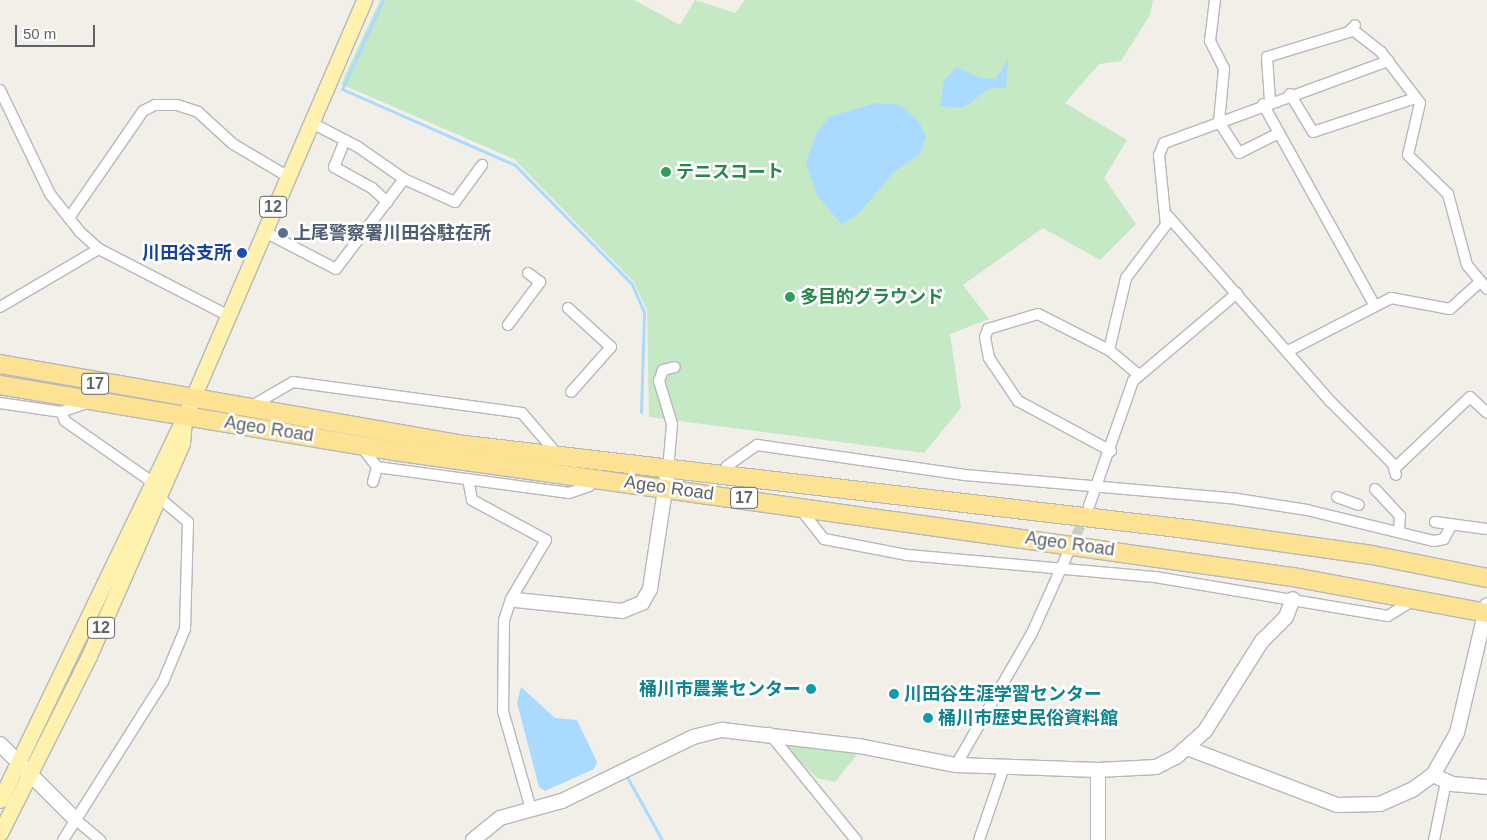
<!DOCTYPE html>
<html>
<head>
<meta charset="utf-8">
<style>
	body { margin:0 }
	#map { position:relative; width:1487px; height:840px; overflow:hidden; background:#f1efe8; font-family:Arial,"Noto Sans JP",sans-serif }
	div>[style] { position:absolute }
	.green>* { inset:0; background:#c5e8c5 }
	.water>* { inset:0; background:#aadaff }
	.stream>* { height:3px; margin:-1.5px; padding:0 1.5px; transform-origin:1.5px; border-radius:1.5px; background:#aadaff }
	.street-tunnel>* { height:10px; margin-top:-5px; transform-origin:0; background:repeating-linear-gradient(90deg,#ccccc8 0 10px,transparent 0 15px) }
	.roads { filter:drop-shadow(1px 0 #b5b8bc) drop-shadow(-1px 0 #b5b8bc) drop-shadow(0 1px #b5b8bc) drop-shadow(0 -1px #b5b8bc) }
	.street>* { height:10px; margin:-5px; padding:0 5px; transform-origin:5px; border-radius:5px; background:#fff }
	.secondary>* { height:14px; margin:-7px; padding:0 7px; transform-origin:7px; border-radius:7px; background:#fff }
	.primary>* { height:15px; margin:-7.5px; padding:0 7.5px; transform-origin:7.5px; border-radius:7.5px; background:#fff2af }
	.highway>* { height:18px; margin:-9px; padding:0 9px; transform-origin:9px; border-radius:9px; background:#fde293 }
	.dots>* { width:14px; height:14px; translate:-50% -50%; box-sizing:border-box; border:2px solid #fff; border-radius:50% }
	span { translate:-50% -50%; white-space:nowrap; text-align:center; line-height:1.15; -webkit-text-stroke:5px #fff; paint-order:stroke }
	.shield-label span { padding:1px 4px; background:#fff; border:1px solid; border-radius:4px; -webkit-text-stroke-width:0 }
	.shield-label { font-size:16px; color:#5f6368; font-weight:700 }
	.leisure-label { font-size:18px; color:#27864d; font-weight:700 }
	.left { translate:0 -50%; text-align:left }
	.service-label { font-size:18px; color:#4e5e75; font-weight:700 }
	.transit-label { font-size:18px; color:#164399; font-weight:700 }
	.right { translate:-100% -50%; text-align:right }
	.street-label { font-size:18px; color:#5f6368 }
	.culture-label { font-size:18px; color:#0d838f; font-weight:700 }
	.scale { position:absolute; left:15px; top:25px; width:80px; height:22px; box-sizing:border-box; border:2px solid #5f6368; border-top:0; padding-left:6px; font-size:15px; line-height:18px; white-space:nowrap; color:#5f6368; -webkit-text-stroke:4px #fff; paint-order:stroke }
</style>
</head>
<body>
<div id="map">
	<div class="green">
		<i style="clip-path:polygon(380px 0,634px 0,680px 25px,695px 0,735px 13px,745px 0,1153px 0,1150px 15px,1121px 61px,1099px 64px,1065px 103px,1127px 140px,1104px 178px,1136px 224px,1100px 260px,1043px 228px,963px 285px,989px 319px,950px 334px,961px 408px,924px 453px,649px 417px,647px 311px,634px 282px,514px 159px,341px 84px)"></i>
		<i style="clip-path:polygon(787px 744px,859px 752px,835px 782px,817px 778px,785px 747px)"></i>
	</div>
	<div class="water">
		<i style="clip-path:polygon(1008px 59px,1006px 88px,990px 88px,963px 108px,940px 106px,944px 81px,956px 67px,980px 78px,996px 79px)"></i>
		<i style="clip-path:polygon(876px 103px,900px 105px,919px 122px,926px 137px,920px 154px,894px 172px,858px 214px,842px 225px,817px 195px,806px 163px,817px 132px,829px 117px)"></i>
		<i style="clip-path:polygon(521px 687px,555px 718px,577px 720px,597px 762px,594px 769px,545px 791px,539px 787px,517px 703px)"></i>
	</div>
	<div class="stream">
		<i style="left:383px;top:0;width:98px;rotate:114.7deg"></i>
		<i style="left:342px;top:89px;width:189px;rotate:23.7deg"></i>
		<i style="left:515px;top:165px;width:167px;rotate:45.5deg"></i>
		<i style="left:632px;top:284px;width:30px;rotate:67deg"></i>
		<i style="left:644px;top:312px;width:100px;rotate:91.7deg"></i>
		<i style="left:626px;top:775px;width:74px;rotate:61deg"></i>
	</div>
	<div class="street-tunnel">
		<i style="left:1070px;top:549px;width:37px;rotate:-66deg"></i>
	</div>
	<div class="roads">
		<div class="street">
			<i style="left:1215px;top:0;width:41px;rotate:97deg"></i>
			<i style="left:1210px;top:41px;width:31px;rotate:63deg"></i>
			<i style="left:1224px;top:69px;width:53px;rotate:95.4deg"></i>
			<i style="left:1219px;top:122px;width:37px;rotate:57deg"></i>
			<i style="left:1239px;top:153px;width:45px;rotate:-26.6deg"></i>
			<i style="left:1353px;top:30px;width:36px;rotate:38deg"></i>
			<i style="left:1381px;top:52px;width:64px;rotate:52.6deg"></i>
			<i style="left:1420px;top:103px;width:53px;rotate:103deg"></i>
			<i style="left:1408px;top:155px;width:56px;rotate:44.3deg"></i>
			<i style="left:1448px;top:194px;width:73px;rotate:75deg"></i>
			<i style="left:1467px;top:265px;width:31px;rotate:50deg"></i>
			<i style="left:0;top:90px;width:115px;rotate:64.3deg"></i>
			<i style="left:50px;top:194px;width:48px;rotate:51.7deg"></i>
			<i style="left:80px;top:232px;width:25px;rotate:42deg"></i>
			<i style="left:99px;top:249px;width:144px;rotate:27.3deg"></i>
			<i style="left:1290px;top:94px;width:44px;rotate:58.8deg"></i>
			<i style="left:1313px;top:132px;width:108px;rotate:-18.3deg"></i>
			<i style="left:1270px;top:101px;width:44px;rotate:-93.9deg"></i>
			<i style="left:1267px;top:57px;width:86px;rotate:-17deg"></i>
			<i style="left:1349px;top:32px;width:9px;rotate:-49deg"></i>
			<i style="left:1263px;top:104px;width:229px;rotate:61deg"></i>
			<i style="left:310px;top:122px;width:54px;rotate:27.5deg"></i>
			<i style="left:358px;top:147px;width:56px;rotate:34.8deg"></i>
			<i style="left:404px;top:179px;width:56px;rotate:24.3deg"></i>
			<i style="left:455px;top:202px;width:46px;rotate:-53.9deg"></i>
			<i style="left:345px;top:140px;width:29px;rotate:112deg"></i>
			<i style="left:334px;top:167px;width:43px;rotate:28.9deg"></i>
			<i style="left:372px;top:188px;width:21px;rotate:43deg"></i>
			<i style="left:1168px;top:216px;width:246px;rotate:48.8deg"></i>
			<i style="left:1330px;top:401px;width:89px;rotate:45deg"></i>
			<i style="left:1393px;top:464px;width:11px;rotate:75deg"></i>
			<i style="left:69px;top:218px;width:130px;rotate:-55.3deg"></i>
			<i style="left:143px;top:111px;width:13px;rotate:-27deg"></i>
			<i style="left:155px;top:105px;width:22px"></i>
			<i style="left:177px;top:105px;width:22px;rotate:18deg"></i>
			<i style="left:198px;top:112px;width:47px;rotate:42.4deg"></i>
			<i style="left:233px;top:144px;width:63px;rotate:30.7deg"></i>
			<i style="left:263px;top:231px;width:82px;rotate:27.5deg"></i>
			<i style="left:336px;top:269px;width:113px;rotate:-52.9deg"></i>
			<i style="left:0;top:307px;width:115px;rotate:-30.4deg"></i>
			<i style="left:568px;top:308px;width:58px;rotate:42.2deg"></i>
			<i style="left:611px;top:347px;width:60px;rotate:131.6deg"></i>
			<i style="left:508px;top:325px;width:54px;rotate:-53.3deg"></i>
			<i style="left:540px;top:282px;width:15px;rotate:-143deg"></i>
			<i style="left:1109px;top:350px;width:74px;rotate:-76.7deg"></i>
			<i style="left:1126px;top:278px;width:66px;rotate:-53deg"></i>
			<i style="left:1166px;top:225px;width:70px;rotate:-95.7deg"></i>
			<i style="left:1159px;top:155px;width:13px;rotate:-67deg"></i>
			<i style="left:1164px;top:143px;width:239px;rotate:-20.1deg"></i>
			<i style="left:1288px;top:351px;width:116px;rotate:-27.2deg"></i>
			<i style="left:1391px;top:298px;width:60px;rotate:10.6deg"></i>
			<i style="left:1450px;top:309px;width:40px;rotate:-42deg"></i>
			<i style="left:0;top:403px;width:62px;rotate:8.4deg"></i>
			<i style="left:61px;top:412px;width:28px;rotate:-19deg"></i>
			<i style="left:248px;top:408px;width:52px;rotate:-30deg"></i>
			<i style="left:293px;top:382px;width:231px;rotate:7.7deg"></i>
			<i style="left:522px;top:413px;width:54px;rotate:49.5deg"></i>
			<i style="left:61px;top:412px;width:10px;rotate:66deg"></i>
			<i style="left:65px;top:421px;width:106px;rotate:35deg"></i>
			<i style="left:360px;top:445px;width:28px;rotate:52deg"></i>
			<i style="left:377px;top:467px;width:7px;rotate:8deg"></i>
			<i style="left:384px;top:468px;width:187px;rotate:7.7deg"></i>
			<i style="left:569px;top:493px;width:21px;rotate:-19deg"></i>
			<i style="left:589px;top:486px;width:9px;rotate:-58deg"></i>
			<i style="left:1111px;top:451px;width:106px;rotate:-151.7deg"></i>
			<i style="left:1018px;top:401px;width:52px;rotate:-124deg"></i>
			<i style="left:989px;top:358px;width:21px;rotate:-101deg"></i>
			<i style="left:985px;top:337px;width:9px;rotate:-69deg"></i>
			<i style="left:988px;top:329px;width:52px;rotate:-16.7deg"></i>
			<i style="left:1038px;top:314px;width:80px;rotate:26.9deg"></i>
			<i style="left:1109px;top:350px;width:38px;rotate:40deg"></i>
			<i style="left:1395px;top:468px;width:103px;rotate:-43.4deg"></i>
			<i style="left:1470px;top:397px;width:23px;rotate:43deg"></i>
			<i style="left:668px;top:470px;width:46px;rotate:-85deg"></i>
			<i style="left:672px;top:424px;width:45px;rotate:-106.8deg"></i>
			<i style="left:659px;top:381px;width:12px;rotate:-70deg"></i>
			<i style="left:663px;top:370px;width:12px;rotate:-14deg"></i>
			<i style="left:722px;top:476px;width:11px;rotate:-63deg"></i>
			<i style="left:727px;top:466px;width:37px;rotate:-35deg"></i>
			<i style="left:757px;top:445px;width:210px;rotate:8.2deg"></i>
			<i style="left:965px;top:475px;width:273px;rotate:5deg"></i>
			<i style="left:1237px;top:499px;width:71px;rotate:8.9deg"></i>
			<i style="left:1307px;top:510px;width:131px;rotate:13.7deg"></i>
			<i style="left:1434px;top:541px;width:10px;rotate:-11deg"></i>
			<i style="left:1444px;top:539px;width:15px;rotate:-62deg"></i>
			<i style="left:468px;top:479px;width:21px;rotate:79deg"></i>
			<i style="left:472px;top:500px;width:84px;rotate:28.4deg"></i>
			<i style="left:546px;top:540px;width:69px;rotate:120.7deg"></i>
			<i style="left:511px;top:599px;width:23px;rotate:108deg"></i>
			<i style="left:504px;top:621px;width:90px;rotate:90.6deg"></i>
			<i style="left:503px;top:711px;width:102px;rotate:74.1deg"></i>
			<i style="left:373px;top:482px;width:16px;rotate:-75deg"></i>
			<i style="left:1375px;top:489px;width:37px;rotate:47deg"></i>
			<i style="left:1400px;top:516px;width:16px;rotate:94deg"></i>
			<i style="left:1337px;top:497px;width:23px;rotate:20deg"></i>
			<i style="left:798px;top:506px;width:42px;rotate:51.8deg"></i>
			<i style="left:824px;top:539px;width:85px;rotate:10.9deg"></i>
			<i style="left:907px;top:555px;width:249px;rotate:5.1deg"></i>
			<i style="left:1155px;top:577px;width:236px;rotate:9.5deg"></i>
			<i style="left:1388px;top:616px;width:32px;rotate:-32deg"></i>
			<i style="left:1089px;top:506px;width:133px;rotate:-70.6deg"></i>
			<i style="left:1133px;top:381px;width:136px;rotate:-40.2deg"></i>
			<i style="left:1435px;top:522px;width:52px;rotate:7.7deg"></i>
			<i style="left:769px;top:733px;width:138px;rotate:50.9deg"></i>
			<i style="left:956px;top:765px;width:152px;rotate:-60.1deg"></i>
			<i style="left:1032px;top:633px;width:88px;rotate:-65.8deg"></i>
			<i style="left:75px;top:819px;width:33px;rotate:40deg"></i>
			<i style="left:63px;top:840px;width:187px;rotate:-57.7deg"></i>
			<i style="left:163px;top:682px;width:57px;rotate:-67.5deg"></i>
			<i style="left:185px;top:629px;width:107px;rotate:-88.4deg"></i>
			<i style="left:188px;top:522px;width:39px;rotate:-140deg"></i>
			<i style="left:979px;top:840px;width:77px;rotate:-71.1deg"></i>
			<i style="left:1434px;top:840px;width:59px;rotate:-78.3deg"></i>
		</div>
		<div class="secondary">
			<i style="left:516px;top:600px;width:107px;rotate:5.9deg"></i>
			<i style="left:622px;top:611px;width:22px;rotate:-22deg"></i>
			<i style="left:642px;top:603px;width:16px;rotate:-60deg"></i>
			<i style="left:650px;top:589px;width:120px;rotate:-81.4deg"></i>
			<i style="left:0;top:744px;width:106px;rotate:45deg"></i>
			<i style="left:1187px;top:748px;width:160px;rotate:20.8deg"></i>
			<i style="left:1337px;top:805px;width:43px;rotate:-1.3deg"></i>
			<i style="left:1380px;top:804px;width:35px;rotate:-24deg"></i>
			<i style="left:1412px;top:790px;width:26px;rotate:-36deg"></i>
			<i style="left:1433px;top:775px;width:48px;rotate:-60.3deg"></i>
			<i style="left:1457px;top:733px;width:131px;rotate:-76.8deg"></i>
			<i style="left:1098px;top:770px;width:70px;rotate:90deg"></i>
			<i style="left:1433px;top:775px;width:21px;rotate:25deg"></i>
			<i style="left:1452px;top:784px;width:35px;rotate:5deg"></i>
			<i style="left:473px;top:840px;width:35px;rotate:-39deg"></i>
			<i style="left:500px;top:818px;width:64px;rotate:-15.3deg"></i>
			<i style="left:562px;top:801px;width:146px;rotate:-26deg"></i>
			<i style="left:693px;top:737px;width:30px;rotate:-14deg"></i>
			<i style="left:722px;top:730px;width:138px;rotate:6.7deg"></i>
			<i style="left:859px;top:746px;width:99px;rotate:11.1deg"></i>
			<i style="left:956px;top:765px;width:142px;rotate:2deg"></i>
			<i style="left:1098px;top:770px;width:58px;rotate:-3deg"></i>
			<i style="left:1156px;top:767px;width:22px;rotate:-27deg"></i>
			<i style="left:1176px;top:757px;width:39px;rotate:-42deg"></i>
			<i style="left:1205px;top:731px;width:107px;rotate:-57.7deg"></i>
			<i style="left:1262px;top:641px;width:34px;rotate:-45deg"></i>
			<i style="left:1286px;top:617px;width:19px;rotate:-69deg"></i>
		</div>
		<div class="primary">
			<i style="left:0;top:800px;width:426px;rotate:-64.3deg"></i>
			<i style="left:185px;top:416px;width:453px;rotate:-66.7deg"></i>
			<i style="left:0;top:833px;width:198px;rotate:-63.3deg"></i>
			<i style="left:89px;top:656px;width:232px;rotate:-66.4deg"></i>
			<i style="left:182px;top:443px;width:21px;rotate:-85deg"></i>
		</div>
		<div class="highway">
			<i style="left:0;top:364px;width:464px;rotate:9.9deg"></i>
			<i style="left:457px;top:444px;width:735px;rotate:6.64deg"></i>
			<i style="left:1187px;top:529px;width:187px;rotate:8deg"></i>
			<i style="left:1372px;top:555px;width:117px;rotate:11.3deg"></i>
			<i style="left:0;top:385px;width:399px;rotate:9.5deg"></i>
			<i style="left:394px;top:451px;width:908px;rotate:7.98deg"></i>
			<i style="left:1293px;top:577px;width:197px;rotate:10.5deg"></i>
		</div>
	</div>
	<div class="dots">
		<i style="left:666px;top:172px;background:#2e9e5b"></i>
		<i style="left:283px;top:233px;background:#5c6f8a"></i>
		<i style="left:242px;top:253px;background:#1a4fb4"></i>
		<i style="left:790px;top:297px;background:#2e9e5b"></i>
		<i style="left:811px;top:689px;background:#0f9aa8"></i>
		<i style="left:894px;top:694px;background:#0f9aa8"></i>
		<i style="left:928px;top:718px;background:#0f9aa8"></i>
	</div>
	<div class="shield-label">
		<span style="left:273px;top:207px">12</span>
		<span style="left:95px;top:384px">17</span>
		<span style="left:744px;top:498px">17</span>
		<span style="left:101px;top:628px">12</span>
	</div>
	<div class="leisure-label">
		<span class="left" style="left:676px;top:172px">テニスコート</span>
		<span class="left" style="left:800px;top:297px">多目的グラウンド</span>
	</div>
	<div class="service-label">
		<span class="left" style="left:293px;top:233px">上尾警察署川田谷駐在所</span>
	</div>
	<div class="transit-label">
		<span class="right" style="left:232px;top:253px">川田谷支所</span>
	</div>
	<div class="street-label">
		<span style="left:269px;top:429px;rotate:9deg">Ageo Road</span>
		<span style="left:669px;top:488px;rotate:8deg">Ageo Road</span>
		<span style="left:1070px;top:544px;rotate:8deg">Ageo Road</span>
	</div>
	<div class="culture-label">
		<span class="right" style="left:801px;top:689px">桶川市農業センター</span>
		<span class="left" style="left:904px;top:694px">川田谷生涯学習センター</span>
		<span class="left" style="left:938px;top:718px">桶川市歴史民俗資料館</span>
	</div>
	<div class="scale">50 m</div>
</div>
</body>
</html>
